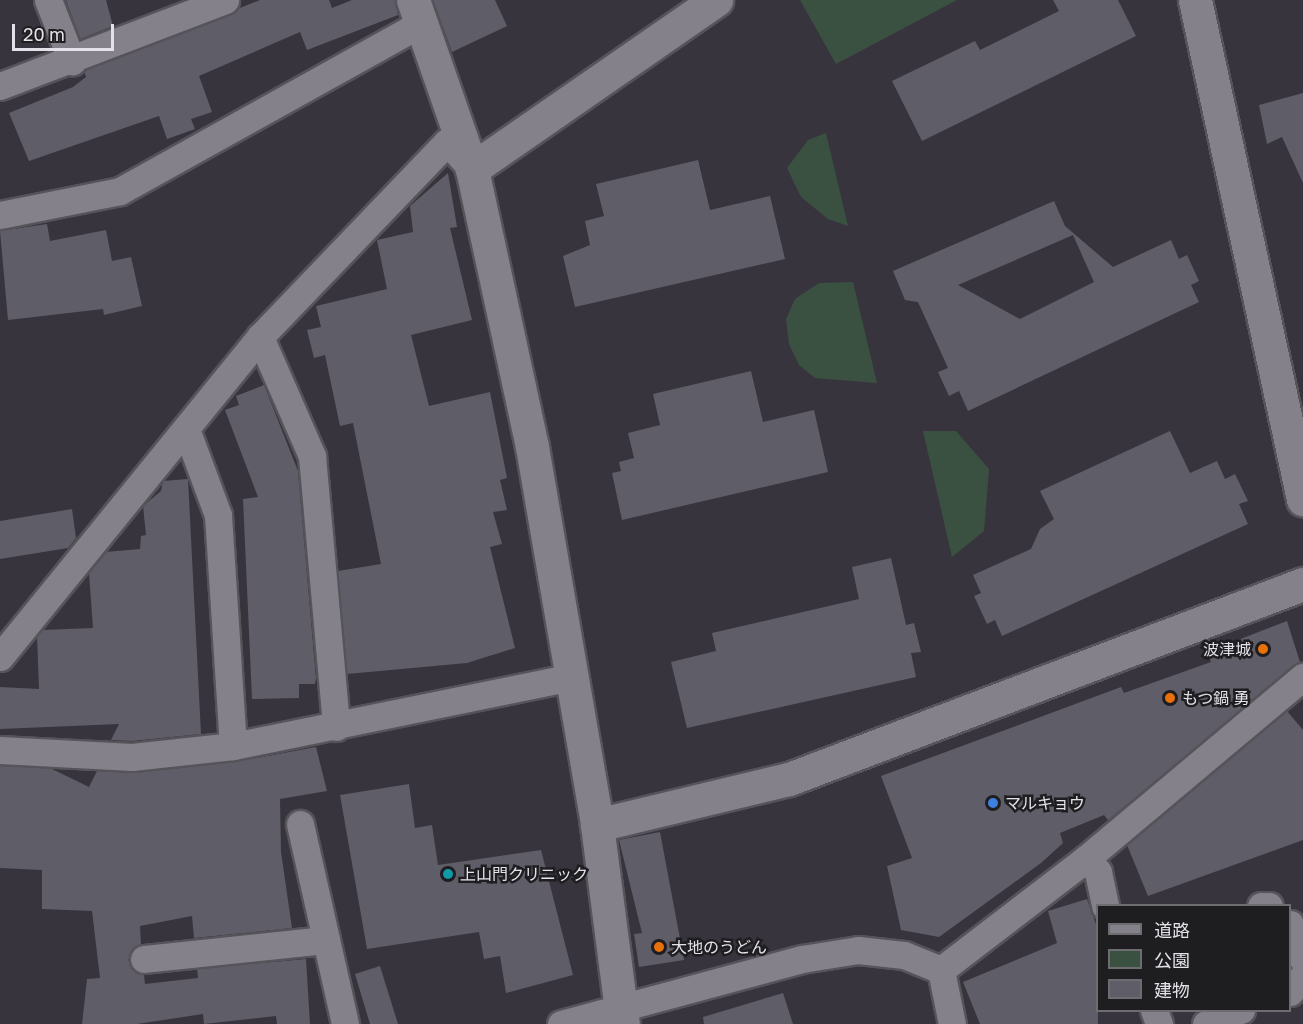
<!DOCTYPE html>
<html>
<head>
<meta charset="utf-8">
<style>
	body { margin:0 }
	#map { position:relative; width:1303px; height:1024px; overflow:hidden; background:#38343d; font-family:"Golos Text","Noto Sans JP",sans-serif }
	div>[style] { position:absolute }
	.green>* { inset:0; background:#3a5141 }
	.building>* { inset:0; background:#5f5d67 }
	.roads { filter:drop-shadow(2px 0 #56535a) drop-shadow(-2px 0 #56535a) drop-shadow(0 2px #56535a) drop-shadow(0 -2px #56535a) }
	.street>* { height:27px; margin:-13.5px; padding:0 13.5px; transform-origin:13.5px; border-radius:13.5px; background:#85818b }
	.secondary>* { height:33px; margin:-16.5px; padding:0 16.5px; transform-origin:16.5px; border-radius:16.5px; background:#85818b }
	.dots>* { width:16px; height:16px; translate:-50% -50%; box-sizing:border-box; border:3px solid #1e1d20; border-radius:50% }
	span { translate:-50% -50%; white-space:nowrap; text-align:center; line-height:1.15; -webkit-text-stroke:5px #1e1d20; paint-order:stroke }
	.poi-label { font-size:16px; color:#e4e2e8 }
	.right { translate:-100% -50%; text-align:right }
	.left { translate:0 -50%; text-align:left }
	.legend { position:absolute; left:1096px; top:904px; width:195px; height:108px; box-sizing:border-box; background:#1e1d20; border:2px solid #6d6c70; margin:0; padding:8px 10px; list-style:none; font-size:18px; color:#e4e2e8 }
	.legend li { display:flex; align-items:center; gap:12px; height:30px }
	.legend b { width:30px; border:2px solid #6d6c70 }
	.scale { position:absolute; left:12px; top:24px; width:102px; height:27px; box-sizing:border-box; border:3px solid #e4e2e8; border-top:0; padding-left:8px; font-size:18px; line-height:21px; white-space:nowrap; color:#e4e2e8; -webkit-text-stroke:4px #1e1d20; paint-order:stroke }
</style>
</head>
<body>
<div id="map">
	<div class="green">
		<i style="clip-path:polygon(800px 0,957px 0,836px 64px)"></i>
		<i style="clip-path:polygon(826px 133px,848px 226px,828px 219px,801px 197px,787px 168px,808px 140px)"></i>
		<i style="clip-path:polygon(853px 282px,877px 383px,815px 378px,799px 365px,789px 344px,786px 319px,795px 299px,819px 283px)"></i>
		<i style="clip-path:polygon(923px 431px,956px 431px,989px 469px,984px 531px,952px 557px)"></i>
	</div>
	<div class="building">
		<i style="clip-path:polygon(66px 0,106px 0,113px 26px,80px 39px)"></i>
		<i style="clip-path:polygon(260px 0,329px 0,332px 8px,352px 0,395px 0,398px 15px,307px 50px,300px 32px,199px 76px,212px 112px,191px 119px,195px 129px,167px 139px,159px 116px,29px 161px,9px 113px,73px 87px,86px 77px,84px 71px)"></i>
		<i style="clip-path:polygon(433px 0,495px 0,507px 26px,452px 52px)"></i>
		<i style="clip-path:polygon(1053px 0,1118px 0,1136px 36px,922px 141px,892px 81px,975px 41px,980px 50px,1059px 11px)"></i>
		<i style="clip-path:polygon(1303px 93px,1303px 183px,1282px 137px,1267px 144px,1259px 105px)"></i>
		<i style="clip-path:polygon(698px 160px,710px 210px,770px 196px,785px 259px,575px 307px,563px 256px,590px 245px,585px 221px,604px 216px,596px 184px)"></i>
		<i style="clip-path:polygon(448px 173px,457px 227px,450px 228px,472px 320px,411px 335px,429px 406px,490px 392px,507px 478px,500px 480px,507px 510px,493px 512px,502px 544px,490px 547px,515px 648px,467px 663px,347px 674px,338px 571px,381px 564px,353px 423px,340px 426px,325px 355px,314px 358px,307px 330px,321px 327px,316px 306px,387px 289px,377px 240px,413px 232px,410px 206px)"></i>
		<i style="clip-path:polygon(evenodd,1054px 201px,1065px 226px,1113px 267px,1171px 240px,1179px 259px,1187px 255px,1199px 281px,1191px 285px,1199px 302px,968px 411px,959px 391px,949px 396px,938px 372px,948px 368px,918px 302px,905px 300px,893px 271px,1054px 201px,1073px 235px,1094px 282px,1020px 319px,958px 285px,1073px 235px)"></i>
		<i style="clip-path:polygon(47px 224px,50px 241px,106px 230px,112px 261px,131px 257px,142px 306px,104px 315px,103px 309px,8px 320px,0 231px)"></i>
		<i style="clip-path:polygon(751px 371px,763px 422px,814px 410px,828px 472px,622px 520px,612px 473px,621px 471px,619px 462px,634px 458px,628px 433px,660px 425px,653px 394px)"></i>
		<i style="clip-path:polygon(264px 385px,298px 471px,316px 678px,315px 684px,299px 684px,299px 698px,252px 699px,243px 499px,258px 497px,225px 410px,239px 405px,236px 396px)"></i>
		<i style="clip-path:polygon(1170px 431px,1190px 473px,1217px 461px,1225px 479px,1235px 474px,1248px 501px,1239px 504px,1248px 524px,1002px 636px,995px 620px,987px 624px,974px 596px,981px 593px,973px 575px,1031px 549px,1040px 529px,1054px 519px,1040px 491px)"></i>
		<i style="clip-path:polygon(188px 479px,201px 734px,132px 741px,111px 740px,119px 724px,0 729px,0 687px,39px 689px,37px 636px,42px 630px,93px 628px,89px 573px,105px 552px,140px 549px,141px 536px,146px 535px,143px 506px,161px 491px,163px 481px)"></i>
		<i style="clip-path:polygon(72px 509px,76px 538px,68px 548px,0 559px,0 521px)"></i>
		<i style="clip-path:polygon(891px 558px,906px 625px,914px 623px,921px 652px,911px 653px,916px 677px,687px 728px,671px 662px,716px 651px,712px 633px,859px 599px,852px 567px)"></i>
		<i style="clip-path:polygon(1287px 621px,1300px 662px,1108px 820px,1104px 815px,1060px 833px,1063px 843px,1041px 863px,939px 937px,901px 930px,887px 866px,912px 858px,881px 776px,1121px 687px,1124px 693px,1211px 662px,1207px 652px)"></i>
		<i style="clip-path:polygon(1287px 711px,1303px 730px,1303px 840px,1148px 896px,1127px 845px)"></i>
		<i style="clip-path:polygon(316px 747px,327px 791px,280px 799px,281px 852px,292px 928px,194px 938px,192px 916px,140px 926px,141px 944px,128px 960px,144px 975px,145px 984px,198px 978px,197px 969px,306px 959px,310px 1024px,277px 1024px,276px 1016px,204px 1024px,203px 1014px,137px 1024px,82px 1024px,87px 979px,100px 978px,92px 911px,42px 909px,42px 870px,0 868px,0 766px,50px 768px,89px 787px,97px 771px,134px 773px,235px 762px)"></i>
		<i style="clip-path:polygon(409px 784px,415px 828px,432px 825px,438px 865px,541px 850px,573px 975px,506px 993px,500px 956px,484px 959px,479px 932px,367px 949px,340px 795px)"></i>
		<i style="clip-path:polygon(660px 832px,684px 960px,639px 967px,634px 934px,642px 933px,619px 840px)"></i>
		<i style="clip-path:polygon(1087px 899px,1098px 930px,1098px 1024px,980px 1024px,963px 982px,1057px 943px,1048px 911px)"></i>
		<i style="clip-path:polygon(380px 966px,398px 1024px,370px 1024px,355px 974px)"></i>
		<i style="clip-path:polygon(783px 993px,793px 1024px,704px 1024px,703px 1017px)"></i>
	</div>
	<div class="roads">
		<div class="street">
			<i style="left:48px;top:0;width:66px;rotate:68.5deg"></i>
			<i style="left:0;top:86px;width:241px;rotate:-20.9deg"></i>
			<i style="left:0;top:215px;width:122px;rotate:-11.3deg"></i>
			<i style="left:120px;top:191px;width:346px;rotate:-29.1deg"></i>
			<i style="left:260px;top:337px;width:130px;rotate:66.4deg"></i>
			<i style="left:312px;top:456px;width:272px;rotate:84.9deg"></i>
			<i style="left:186px;top:429px;width:92px;rotate:69.6deg"></i>
			<i style="left:218px;top:515px;width:231px;rotate:86.3deg"></i>
			<i style="left:0;top:657px;width:412px;rotate:-50.9deg"></i>
			<i style="left:260px;top:337px;width:270px;rotate:-46.2deg"></i>
			<i style="left:447px;top:142px;width:33px;rotate:47deg"></i>
			<i style="left:0;top:750px;width:132px;rotate:3deg"></i>
			<i style="left:132px;top:757px;width:102px;rotate:-6.2deg"></i>
			<i style="left:233px;top:746px;width:342px;rotate:-11.5deg"></i>
			<i style="left:300px;top:824px;width:205px;rotate:77.3deg"></i>
			<i style="left:1087px;top:858px;width:18px;rotate:52deg"></i>
			<i style="left:1098px;top:872px;width:35px;rotate:78deg"></i>
			<i style="left:1261px;top:906px;width:8px"></i>
			<i style="left:1290px;top:924px;width:38px;rotate:70deg"></i>
			<i style="left:144px;top:959px;width:183px;rotate:-6deg"></i>
			<i style="left:941px;top:970px;width:184px;rotate:-37.5deg"></i>
			<i style="left:1087px;top:858px;width:282px;rotate:-40deg"></i>
			<i style="left:941px;top:970px;width:55px;rotate:78.5deg"></i>
			<i style="left:1290px;top:992px;width:21px;rotate:-51deg"></i>
			<i style="left:1154px;top:1010px;width:15px;rotate:70deg"></i>
			<i style="left:561px;top:1024px;width:250px;rotate:-15.1deg"></i>
			<i style="left:802px;top:959px;width:57px;rotate:-9.1deg"></i>
			<i style="left:858px;top:950px;width:46px;rotate:6.2deg"></i>
			<i style="left:904px;top:955px;width:40px;rotate:22deg"></i>
			<i style="left:1206px;top:1024px;width:38px;rotate:-22deg"></i>
		</div>
		<div class="secondary">
			<i style="left:413px;top:0;width:179px;rotate:70.8deg"></i>
			<i style="left:472px;top:169px;width:284px;rotate:77.8deg"></i>
			<i style="left:532px;top:447px;width:384px;rotate:80.2deg"></i>
			<i style="left:597px;top:825px;width:201px;rotate:82.6deg"></i>
			<i style="left:1195px;top:0;width:511px;rotate:77.79deg"></i>
			<i style="left:472px;top:169px;width:297px;rotate:-34.7deg"></i>
			<i style="left:597px;top:825px;width:197px;rotate:-13.5deg"></i>
			<i style="left:789px;top:779px;width:550px;rotate:-20.78deg"></i>
		</div>
	</div>
	<div class="dots">
		<i style="left:1263px;top:649px;background:#e8710a"></i>
		<i style="left:1170px;top:698px;background:#e8710a"></i>
		<i style="left:993px;top:803px;background:#3f7fe0"></i>
		<i style="left:448px;top:874px;background:#0f9aa8"></i>
		<i style="left:659px;top:947px;background:#e8710a"></i>
	</div>
	<div class="poi-label">
		<span class="right" style="left:1251px;top:649px">波津城</span>
		<span class="left" style="left:1182px;top:698px">もつ鍋 勇</span>
		<span class="left" style="left:1005px;top:803px">マルキョウ</span>
		<span class="left" style="left:460px;top:874px">上山門クリニック</span>
		<span class="left" style="left:671px;top:947px">大地のうどん</span>
	</div>
	<ul class="legend">
	<li><b style="height:8px;background:#85818b"></b>道路</li>
	<li><b style="height:16px;background:#3a5141"></b>公園</li>
	<li><b style="height:16px;background:#5f5d67"></b>建物</li>
	</ul>
	<div class="scale">20 m</div>
</div>
</body>
</html>
